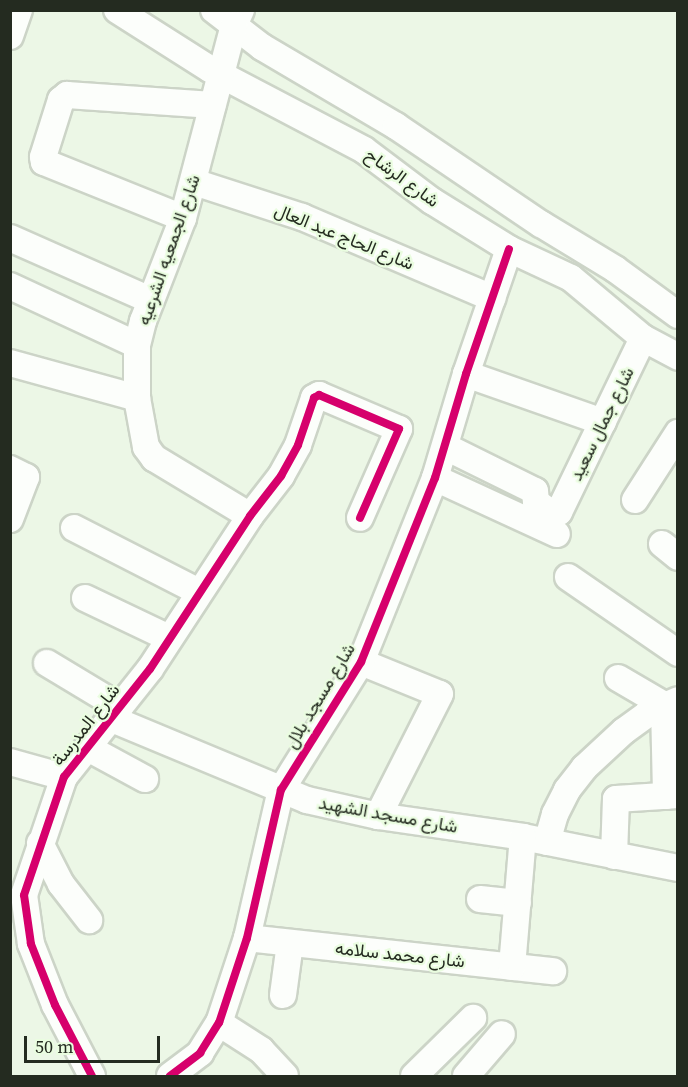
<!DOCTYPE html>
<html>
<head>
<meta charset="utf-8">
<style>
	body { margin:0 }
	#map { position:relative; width:688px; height:1087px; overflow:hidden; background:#ecf7e6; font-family:"Source Serif 4",Vazirmatn,serif }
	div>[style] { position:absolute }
	.roads { filter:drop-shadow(2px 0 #ccd4c7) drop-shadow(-2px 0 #ccd4c7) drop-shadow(0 2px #ccd4c7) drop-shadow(0 -2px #ccd4c7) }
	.minor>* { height:26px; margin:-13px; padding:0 13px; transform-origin:13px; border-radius:13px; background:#fcfefb }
	.cycleway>* { height:8px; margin:-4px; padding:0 4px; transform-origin:4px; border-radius:4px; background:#d6006c }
	span { translate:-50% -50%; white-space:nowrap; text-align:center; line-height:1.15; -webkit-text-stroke:4.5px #eafde0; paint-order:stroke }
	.street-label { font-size:18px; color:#242b20 }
	.frame { position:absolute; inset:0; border:12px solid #242b20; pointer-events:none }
	.scale { position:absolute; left:24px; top:1036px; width:136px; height:27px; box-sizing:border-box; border:3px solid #242b20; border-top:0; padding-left:8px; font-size:18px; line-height:21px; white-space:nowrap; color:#242b20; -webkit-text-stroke:4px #eafde0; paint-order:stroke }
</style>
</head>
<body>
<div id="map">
	<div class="roads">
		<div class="minor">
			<i style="left:117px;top:10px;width:110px;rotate:32.4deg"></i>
			<i style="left:210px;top:69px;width:174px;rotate:27.7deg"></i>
			<i style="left:364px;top:150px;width:85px;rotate:36.9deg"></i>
			<i style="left:432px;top:201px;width:91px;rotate:31.9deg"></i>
			<i style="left:509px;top:249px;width:68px;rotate:25.1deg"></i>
			<i style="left:571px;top:278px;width:94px;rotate:39.8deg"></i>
			<i style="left:643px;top:338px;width:40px;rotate:28deg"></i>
			<i style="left:214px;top:10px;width:61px;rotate:37.6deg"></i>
			<i style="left:262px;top:47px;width:156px;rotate:30.5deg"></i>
			<i style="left:396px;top:126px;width:175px;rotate:34.1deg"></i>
			<i style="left:541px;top:224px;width:87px;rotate:31.3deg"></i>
			<i style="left:615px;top:269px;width:78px;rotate:36.1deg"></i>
			<i style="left:241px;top:10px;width:17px;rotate:115deg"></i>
			<i style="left:234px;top:25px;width:200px;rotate:104.8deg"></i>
			<i style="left:183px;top:218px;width:110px;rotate:111.2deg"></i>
			<i style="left:143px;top:321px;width:25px;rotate:104deg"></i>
			<i style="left:137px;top:345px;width:53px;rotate:90deg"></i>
			<i style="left:137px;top:398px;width:50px;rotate:79.6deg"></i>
			<i style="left:146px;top:447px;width:14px;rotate:54deg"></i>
			<i style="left:154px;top:458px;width:112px;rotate:31.1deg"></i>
			<i style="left:10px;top:36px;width:28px;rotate:-71deg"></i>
			<i style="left:194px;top:182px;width:114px;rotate:18deg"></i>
			<i style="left:302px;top:217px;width:207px;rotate:23.1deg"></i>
			<i style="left:183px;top:218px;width:150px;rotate:-158.1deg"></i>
			<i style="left:44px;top:162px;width:5px;rotate:-101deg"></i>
			<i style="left:43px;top:157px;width:60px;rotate:-72.5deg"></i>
			<i style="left:61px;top:100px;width:8px;rotate:-40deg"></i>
			<i style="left:67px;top:95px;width:146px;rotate:3.9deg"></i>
			<i style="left:10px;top:238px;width:153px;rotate:23.9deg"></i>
			<i style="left:10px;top:286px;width:140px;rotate:24.9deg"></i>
			<i style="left:10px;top:363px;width:132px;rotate:15.4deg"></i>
			<i style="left:466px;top:374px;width:145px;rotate:19.3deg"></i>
			<i style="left:446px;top:447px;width:99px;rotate:26.3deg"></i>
			<i style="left:535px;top:491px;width:11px;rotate:85deg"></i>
			<i style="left:536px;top:502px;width:17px;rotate:36deg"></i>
			<i style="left:550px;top:512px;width:9px"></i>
			<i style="left:559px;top:512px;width:193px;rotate:-64.2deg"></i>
			<i style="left:10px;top:469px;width:18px;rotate:27deg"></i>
			<i style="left:26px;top:477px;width:45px;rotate:110.9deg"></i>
			<i style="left:435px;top:478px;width:134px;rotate:24.7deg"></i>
			<i style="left:635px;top:500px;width:80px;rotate:-57.3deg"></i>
			<i style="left:74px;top:528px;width:140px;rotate:27.1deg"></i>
			<i style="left:662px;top:544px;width:21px;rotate:39deg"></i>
			<i style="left:568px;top:577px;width:134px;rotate:34.6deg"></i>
			<i style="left:85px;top:598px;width:93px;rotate:25.5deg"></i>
			<i style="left:361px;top:662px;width:85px;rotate:22.1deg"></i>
			<i style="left:440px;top:694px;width:137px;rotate:116.9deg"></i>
			<i style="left:47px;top:663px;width:85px;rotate:31.1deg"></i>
			<i style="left:618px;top:678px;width:53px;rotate:30.4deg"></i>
			<i style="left:664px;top:705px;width:91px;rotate:88.7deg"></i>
			<i style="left:112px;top:719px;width:211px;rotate:22.6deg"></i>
			<i style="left:307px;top:800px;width:73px;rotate:12.7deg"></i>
			<i style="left:378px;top:816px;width:147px;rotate:8.2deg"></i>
			<i style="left:523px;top:837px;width:158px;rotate:11.3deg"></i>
			<i style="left:88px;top:748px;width:65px;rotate:28.5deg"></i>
			<i style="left:10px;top:762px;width:56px;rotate:15.5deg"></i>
			<i style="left:547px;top:842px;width:29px;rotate:-74deg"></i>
			<i style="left:555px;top:814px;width:27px;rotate:-63deg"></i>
			<i style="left:567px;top:790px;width:28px;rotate:-52deg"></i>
			<i style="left:584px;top:768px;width:54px;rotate:-42.8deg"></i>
			<i style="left:624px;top:731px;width:29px;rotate:-36deg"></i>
			<i style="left:647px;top:714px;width:34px;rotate:-24deg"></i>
			<i style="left:40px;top:843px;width:46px;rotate:62.9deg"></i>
			<i style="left:61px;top:884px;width:46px;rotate:52.1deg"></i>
			<i style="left:614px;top:856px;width:57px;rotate:-88deg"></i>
			<i style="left:616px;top:799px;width:62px;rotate:-3.7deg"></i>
			<i style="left:480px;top:899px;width:38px;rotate:6deg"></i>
			<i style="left:247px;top:938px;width:308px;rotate:6.2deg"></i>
			<i style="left:512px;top:967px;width:130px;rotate:-85.2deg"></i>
			<i style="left:283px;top:995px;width:52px;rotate:-82.3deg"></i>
			<i style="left:219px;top:1023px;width:50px;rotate:32.7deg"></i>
			<i style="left:261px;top:1050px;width:35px;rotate:47deg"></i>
			<i style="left:92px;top:1076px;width:80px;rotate:-117.5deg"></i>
			<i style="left:55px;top:1005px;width:66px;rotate:-111.5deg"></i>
			<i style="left:31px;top:944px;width:49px;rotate:-98.1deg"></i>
			<i style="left:24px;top:895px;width:125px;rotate:-71.3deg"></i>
			<i style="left:64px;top:777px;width:138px;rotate:-51.5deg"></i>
			<i style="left:150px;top:669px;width:183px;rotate:-56.8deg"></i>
			<i style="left:250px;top:516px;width:51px;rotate:-52.2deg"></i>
			<i style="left:281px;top:476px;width:35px;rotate:-61deg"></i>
			<i style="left:298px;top:445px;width:50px;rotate:-71.2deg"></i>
			<i style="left:314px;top:398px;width:6px;rotate:-31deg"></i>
			<i style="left:319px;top:395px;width:87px;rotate:23deg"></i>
			<i style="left:399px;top:429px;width:97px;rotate:113.7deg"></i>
			<i style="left:170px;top:1076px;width:38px;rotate:-37deg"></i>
			<i style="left:200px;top:1053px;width:36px;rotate:-58deg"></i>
			<i style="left:219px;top:1023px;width:89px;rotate:-71.8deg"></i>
			<i style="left:247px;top:938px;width:152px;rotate:-77.1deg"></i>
			<i style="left:281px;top:790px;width:151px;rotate:-58deg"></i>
			<i style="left:361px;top:662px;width:198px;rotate:-68.1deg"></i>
			<i style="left:435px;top:478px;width:109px;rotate:-73.4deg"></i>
			<i style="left:466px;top:374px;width:132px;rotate:-71deg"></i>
			<i style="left:414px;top:1076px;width:83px;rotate:-44.5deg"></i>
			<i style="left:466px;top:1076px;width:55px;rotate:-49.4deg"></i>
		</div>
	</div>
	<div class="cycleway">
		<i style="left:92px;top:1076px;width:80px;rotate:-117.5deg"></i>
		<i style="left:55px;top:1005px;width:66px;rotate:-111.5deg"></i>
		<i style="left:31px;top:944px;width:49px;rotate:-98.1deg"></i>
		<i style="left:24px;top:895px;width:125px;rotate:-71.3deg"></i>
		<i style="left:64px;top:777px;width:138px;rotate:-51.5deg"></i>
		<i style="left:150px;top:669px;width:183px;rotate:-56.8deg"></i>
		<i style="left:250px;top:516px;width:51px;rotate:-52.2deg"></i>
		<i style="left:281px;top:476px;width:35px;rotate:-61deg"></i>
		<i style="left:298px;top:445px;width:50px;rotate:-71.2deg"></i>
		<i style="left:314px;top:398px;width:6px;rotate:-31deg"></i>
		<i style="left:319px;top:395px;width:87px;rotate:23deg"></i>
		<i style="left:399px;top:429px;width:97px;rotate:113.7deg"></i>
		<i style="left:170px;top:1076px;width:38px;rotate:-37deg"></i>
		<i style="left:200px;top:1053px;width:36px;rotate:-58deg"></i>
		<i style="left:219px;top:1023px;width:89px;rotate:-71.8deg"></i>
		<i style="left:247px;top:938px;width:152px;rotate:-77.1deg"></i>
		<i style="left:281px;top:790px;width:151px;rotate:-58deg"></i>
		<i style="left:361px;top:662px;width:198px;rotate:-68.1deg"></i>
		<i style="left:435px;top:478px;width:109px;rotate:-73.4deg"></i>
		<i style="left:466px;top:374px;width:132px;rotate:-71deg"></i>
	</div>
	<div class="street-label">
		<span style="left:402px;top:178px;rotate:36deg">شارع الرشاح</span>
		<span style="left:344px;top:237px;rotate:22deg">شارع الحاج عبد العال</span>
		<span style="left:169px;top:250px;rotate:-71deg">شارع الجمعيه الشرعيه</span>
		<span style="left:602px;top:424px;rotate:-64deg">شارع جمال سعيد</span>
		<span style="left:320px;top:696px;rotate:-59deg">شارع مسجد بلال</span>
		<span style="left:86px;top:725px;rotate:-52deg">شارع المدرسة</span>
		<span style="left:388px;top:815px;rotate:10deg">شارع مسجد الشهيد</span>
		<span style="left:400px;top:955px;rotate:6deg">شارع محمد سلامه</span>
	</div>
	<div class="frame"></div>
	<div class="scale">50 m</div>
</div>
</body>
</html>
